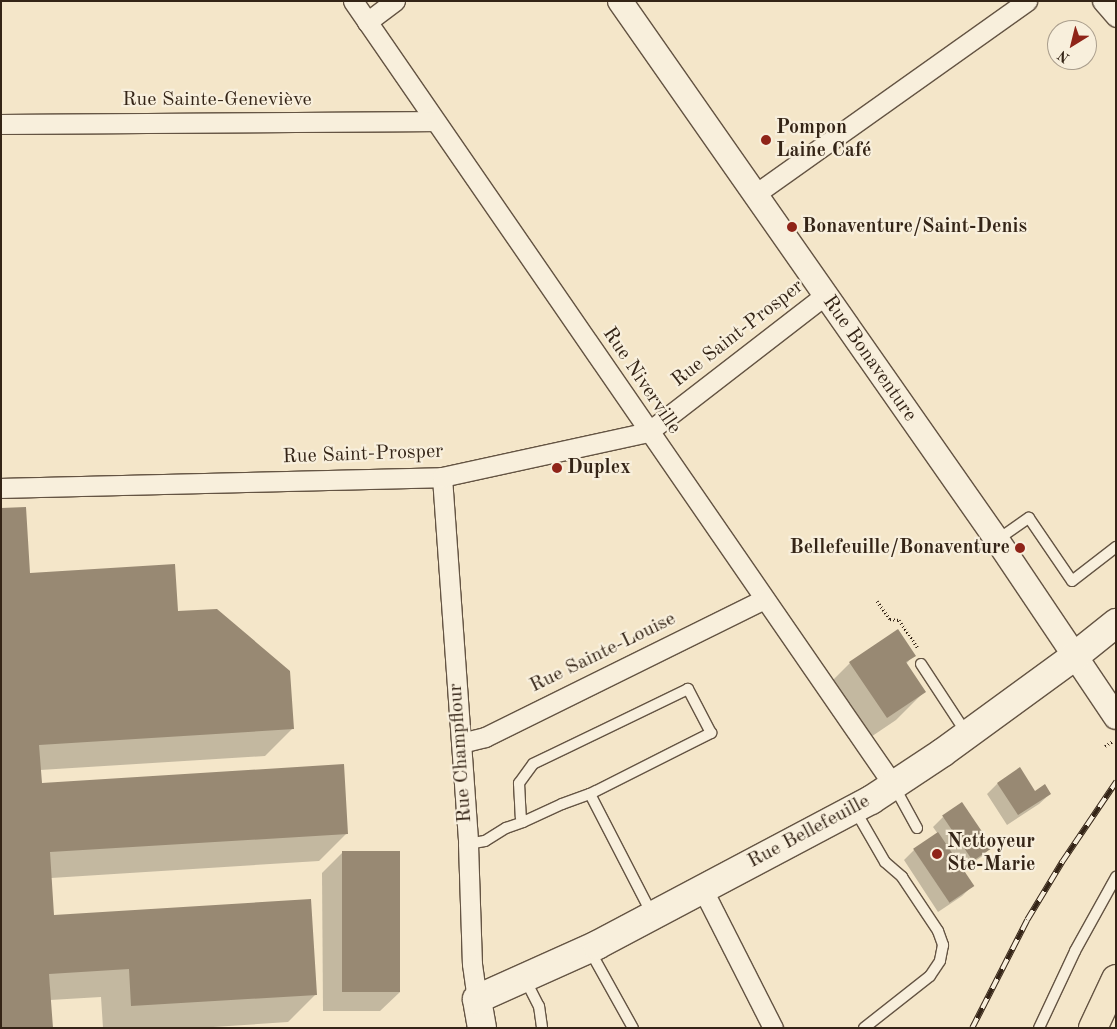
<!DOCTYPE html>
<html>
<head>
<meta charset="utf-8">
<style>
	body { margin:0 }
	#map { position:relative; width:1117px; height:1029px; overflow:hidden; background:#f4e6c9; font-family:"Old Standard TT",serif }
	div>[style] { position:absolute }
	.shadow>* { inset:0; background:#0003 }
	.building>* { inset:0; background:#988973; transform-origin:0 0 }
	.path>* { height:3px; margin-top:-1.5px; transform-origin:0; background:repeating-linear-gradient(90deg,#342416 0 1px,transparent 0 3.5px) }
	.roads { filter:drop-shadow(1px 0 #645443) drop-shadow(-1px 0 #645443) drop-shadow(0 1px #645443) drop-shadow(0 -1px #645443) }
	.service>* { height:10px; margin:-5px; padding:0 5px; transform-origin:5px; border-radius:5px; background:#f8efdc }
	.minor>* { height:19px; margin:-9.5px; padding:0 9.5px; transform-origin:9.5px; border-radius:9.5px; background:#f8efdc }
	.tertiary>* { height:24px; margin:-12px; padding:0 12px; transform-origin:12px; border-radius:12px; background:#f8efdc }
	.secondary>* { height:28px; margin:-14px; padding:0 14px; transform-origin:14px; border-radius:14px; background:#f8efdc }
	.motorway>* { height:28px; margin:-14px; padding:0 14px; transform-origin:14px; border-radius:14px; background:#f4e6c9 }
	.rail>* { height:5.5px; margin-top:-2.75px; transform-origin:0; background:repeating-linear-gradient(90deg,#f8efdc 0 11px,#342416 0 22px); box-sizing:border-box; border-block:1px solid #342416 }
	.dots>* { width:14px; height:14px; translate:-50% -50%; box-sizing:border-box; border:2px solid #f8efdc; border-radius:50% }
	span { translate:-50% -50%; white-space:nowrap; text-align:center; line-height:1.15; -webkit-text-stroke:4.5px #f8efdc; paint-order:stroke }
	.street-label { font-size:20px; color:#342416 }
	.poi-label { font-size:20px; color:#342416; font-weight:700 }
	.left { translate:0 -50%; text-align:left }
	.right { translate:-100% -50%; text-align:right }
	.frame { position:absolute; inset:0; border:2px solid #342416; pointer-events:none }
	.north { position:absolute; left:1047px; top:20px; width:50px; height:50px; box-sizing:border-box; background:#f8efdc; border:1px solid #aa9e8d; border-radius:50%; rotate:216deg; font-size:14px; font-weight:700; line-height:20px; text-align:center; color:#342416 }
	.north::after { content:''; display:block; margin:auto; width:18px; height:22px; background:#8f2418; clip-path:polygon(50% 0,100% 100%,50% 72%,0 100%) }
</style>
</head>
<body>
<div id="map">
	<div class="shadow">
		<i style="clip-path:polygon(29px 574px,177px 613px,293px 728px,265px 756px,40px 770px,41px 784px,347px 833px,319px 861px,51px 878px,53px 916px,316px 994px,288px 1022px,198px 1028px,103px 1028px,101px 997px,50px 1000px)"></i>
		<i style="clip-path:polygon(914px 655px,906px 664px,924px 692px,896px 720px,859px 745px,822px 691px,850px 663px)"></i>
		<i style="clip-path:polygon(997px 784px,1035px 792px,1050px 794px,1039px 804px,1007px 825px,987px 794px)"></i>
		<i style="clip-path:polygon(943px 817px,991px 847px,981px 857px,962px 870px,972px 886px,962px 896px,938px 912px,904px 860px,914px 850px,938px 834px,933px 827px)"></i>
		<i style="clip-path:polygon(342px 853px,400px 992px,380px 1011px,323px 1011px,322px 873px)"></i>
	</div>
	<div class="building">
		<i style="clip-path:polygon(26px 507px,30px 573px,175px 564px,178px 611px,217px 609px,290px 671px,294px 729px,39px 745px,42px 783px,344px 764px,348px 834px,50px 852px,54px 915px,311px 899px,317px 995px,131px 1006px,129px 969px,49px 974px,53px 1028px,1px 1028px,1px 508px)"></i>
		<i style="clip-path:polygon(898px 629px,916px 656px,906px 662px,926px 692px,887px 718px,849px 662px)"></i>
		<i style="clip-path:polygon(1020px 767px,1035px 791px,1045px 784px,1051px 794px,1018px 815px,997px 783px)"></i>
		<i style="left:962px;top:802px;width:55px;height:24px;rotate:56deg"></i>
		<i style="left:938px;top:832px;width:65px;height:30px;rotate:56deg"></i>
		<i style="left:400px;top:851px;width:141px;height:58px;rotate:90deg"></i>
	</div>
	<div class="path">
		<i style="left:877px;top:601px;width:22px;rotate:54deg"></i>
		<i style="left:890px;top:619px;width:9px;rotate:6deg"></i>
		<i style="left:899px;top:620px;width:34px;rotate:56deg"></i>
		<i style="left:1105px;top:746px;width:9px;rotate:-32deg"></i>
	</div>
	<div class="roads">
		<div class="service">
			<i style="left:997px;top:540px;width:39px;rotate:-35deg"></i>
			<i style="left:1029px;top:518px;width:76px;rotate:55.7deg"></i>
			<i style="left:1072px;top:581px;width:56px;rotate:-37.7deg"></i>
			<i style="left:921px;top:664px;width:84px;rotate:56.7deg"></i>
			<i style="left:894px;top:786px;width:48px;rotate:61.3deg"></i>
			<i style="left:590px;top:794px;width:135px;rotate:62.7deg"></i>
			<i style="left:855px;top:810px;width:60px;rotate:60deg"></i>
			<i style="left:885px;top:862px;width:23px;rotate:41deg"></i>
			<i style="left:902px;top:877px;width:65px;rotate:56.3deg"></i>
			<i style="left:938px;top:931px;width:15px;rotate:70deg"></i>
			<i style="left:943px;top:945px;width:16px;rotate:101deg"></i>
			<i style="left:940px;top:961px;width:18px;rotate:124deg"></i>
			<i style="left:930px;top:976px;width:84px;rotate:141.8deg"></i>
			<i style="left:468px;top:844px;width:17px;rotate:-10deg"></i>
			<i style="left:485px;top:841px;width:25px;rotate:-32deg"></i>
			<i style="left:506px;top:828px;width:18px;rotate:-19deg"></i>
			<i style="left:523px;top:822px;width:43px;rotate:-24.8deg"></i>
			<i style="left:562px;top:804px;width:30px;rotate:-20deg"></i>
			<i style="left:590px;top:794px;width:136px;rotate:-26.8deg"></i>
			<i style="left:711px;top:733px;width:50px;rotate:-117.6deg"></i>
			<i style="left:688px;top:689px;width:172px;rotate:154.2deg"></i>
			<i style="left:533px;top:764px;width:24px;rotate:126deg"></i>
			<i style="left:519px;top:783px;width:34px;rotate:87deg"></i>
			<i style="left:521px;top:817px;width:5px;rotate:68deg"></i>
			<i style="left:589px;top:949px;width:90px;rotate:60.9deg"></i>
			<i style="left:525px;top:979px;width:30px;rotate:63deg"></i>
			<i style="left:539px;top:1006px;width:22px;rotate:82deg"></i>
			<i style="left:1039px;top:1028px;width:85px;rotate:-64.9deg"></i>
			<i style="left:1075px;top:951px;width:85px;rotate:-61deg"></i>
		</div>
		<div class="minor">
			<i style="left:353px;top:1px;width:953px;rotate:55.43deg"></i>
			<i style="left:1102px;top:1px;width:21px;rotate:49deg"></i>
			<i style="left:367px;top:22px;width:35px;rotate:-37deg"></i>
			<i style="left:1px;top:124px;width:433px;rotate:-0.4deg"></i>
			<i style="left:754px;top:195px;width:335px;rotate:-35.4deg"></i>
			<i style="left:442px;top:477px;width:368px;rotate:85.9deg"></i>
			<i style="left:468px;top:844px;width:120px;rotate:88.1deg"></i>
			<i style="left:472px;top:964px;width:35px;rotate:82deg"></i>
			<i style="left:1px;top:488px;width:441px;rotate:-1.4deg"></i>
			<i style="left:442px;top:477px;width:211px;rotate:-12.3deg"></i>
			<i style="left:648px;top:432px;width:224px;rotate:-37.7deg"></i>
			<i style="left:461px;top:743px;width:25px;rotate:-14deg"></i>
			<i style="left:485px;top:737px;width:311px;rotate:-26.3deg"></i>
			<i style="left:702px;top:888px;width:157px;rotate:63.1deg"></i>
		</div>
		<div class="tertiary">
			<i style="left:620px;top:1px;width:658px;rotate:55.03deg"></i>
			<i style="left:997px;top:540px;width:213px;rotate:56.1deg"></i>
		</div>
		<div class="secondary">
			<i style="left:482px;top:1028px;width:29px;rotate:-100deg"></i>
			<i style="left:477px;top:999px;width:132px;rotate:-24.2deg"></i>
			<i style="left:597px;top:945px;width:310px;rotate:-27.9deg"></i>
			<i style="left:871px;top:800px;width:85px;rotate:-33.5deg"></i>
			<i style="left:942px;top:753px;width:165px;rotate:-36.1deg"></i>
			<i style="left:1075px;top:656px;width:53px;rotate:-38.8deg"></i>
		</div>
		<div class="motorway">
			<i style="left:1093px;top:1028px;width:54px;rotate:-64.9deg"></i>
		</div>
	</div>
	<div class="rail">
		<i style="left:972px;top:1028px;width:121px;rotate:-63deg"></i>
		<i style="left:1027px;top:920px;width:68px;rotate:-58.9deg"></i>
		<i style="left:1062px;top:862px;width:97px;rotate:-56deg"></i>
	</div>
	<div class="dots">
		<i style="left:766px;top:140px;background:#8f2418"></i>
		<i style="left:792px;top:227px;background:#8f2418"></i>
		<i style="left:557px;top:468px;background:#8f2418"></i>
		<i style="left:1020px;top:548px;background:#8f2418"></i>
		<i style="left:937px;top:854px;background:#8f2418"></i>
	</div>
	<div class="street-label">
		<span style="left:217px;top:100px">Rue Sainte-Geneviève</span>
		<span style="left:738px;top:334px;rotate:-38deg">Rue Saint-Prosper</span>
		<span style="left:869px;top:359px;rotate:55deg">Rue Bonaventure</span>
		<span style="left:641px;top:381px;rotate:56deg">Rue Niverville</span>
		<span style="left:363px;top:455px;rotate:-2deg">Rue Saint-Prosper</span>
		<span style="left:603px;top:653px;rotate:-26deg">Rue Sainte-Louise</span>
		<span style="left:461px;top:753px;rotate:-94deg">Rue Champflour</span>
		<span style="left:809px;top:832px;rotate:-28deg">Rue Bellefeuille</span>
	</div>
	<div class="poi-label">
		<span class="left" style="left:776px;top:140px">Pompon<br>Laine Café</span>
		<span class="left" style="left:802px;top:227px">Bonaventure/Saint-Denis</span>
		<span class="left" style="left:567px;top:468px">Duplex</span>
		<span class="right" style="left:1010px;top:548px">Bellefeuille/Bonaventure</span>
		<span class="left" style="left:947px;top:854px">Nettoyeur<br>Ste-Marie</span>
	</div>
	<div class="frame"></div>
	<div class="north">N</div>
</div>
</body>
</html>
